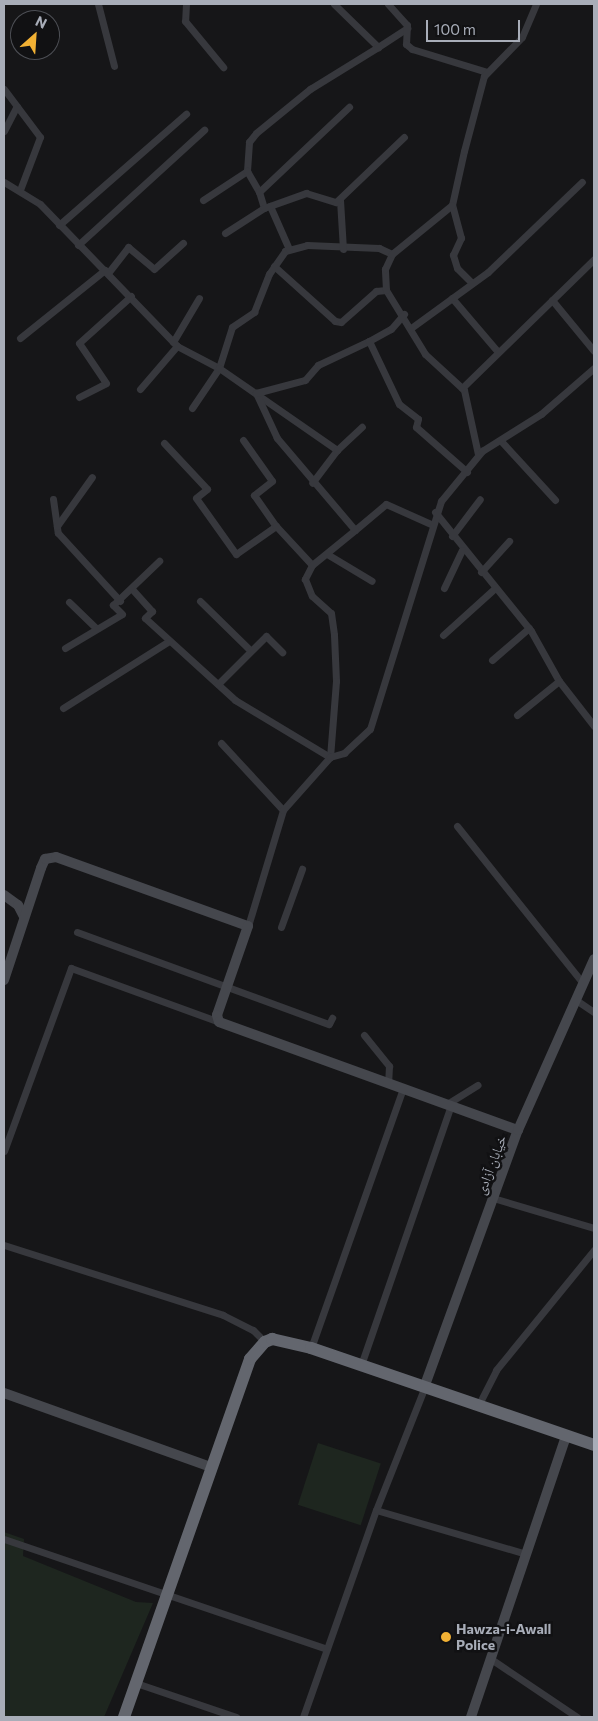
<!DOCTYPE html>
<html>
<head>
<meta charset="utf-8">
<style>
	body { margin:0 }
	#map { position:relative; width:598px; height:1721px; overflow:hidden; background:#161618; font-family:Commissioner,"Noto Naskh Arabic",sans-serif }
	div>[style] { position:absolute }
	.green>* { inset:0; background:#1e261f; transform-origin:0 0 }
	.street>* { height:7px; margin:-3.5px; padding:0 3.5px; transform-origin:3.5px; border-radius:3.5px; background:#37383d }
	.secondary>* { height:10px; margin:-5px; padding:0 5px; transform-origin:5px; border-radius:5px; background:#45474d }
	.highway>* { height:12px; margin:-6px; padding:0 6px; transform-origin:6px; border-radius:6px; background:#63666e }
	.dots>* { width:14px; height:14px; translate:-50% -50%; box-sizing:border-box; border:2px solid #111113; border-radius:50% }
	span { translate:-50% -50%; white-space:nowrap; text-align:center; line-height:1.15; -webkit-text-stroke:5px #111113; paint-order:stroke }
	.street-label { font-size:14px; color:#a8adb8 }
	.poi-label { font-size:14px; color:#a8adb8; font-weight:700 }
	.left { translate:0 -50%; text-align:left }
	.frame { position:absolute; inset:0; border:5px solid #a8adb8; pointer-events:none }
	.north { position:absolute; left:10px; top:10px; width:50px; height:50px; box-sizing:border-box; background:#111113; border:1px solid #4d4f55; border-radius:50%; rotate:26deg; font-size:14px; font-weight:700; line-height:20px; text-align:center; color:#a8adb8 }
	.north::after { content:''; display:block; margin:auto; width:18px; height:22px; background:#f2b134; clip-path:polygon(50% 0,100% 100%,50% 72%,0 100%) }
	.scale { position:absolute; left:426px; top:20px; width:94px; height:22px; box-sizing:border-box; border:2px solid #a8adb8; border-top:0; padding-left:6px; font-size:15px; line-height:18px; white-space:nowrap; color:#a8adb8; -webkit-text-stroke:4px #111113; paint-order:stroke }
</style>
</head>
<body>
<div id="map">
	<div class="green">
		<i style="left:318px;top:1443px;width:66px;height:65px;rotate:18deg"></i>
		<i style="clip-path:polygon(4px 1532px,24px 1539px,23px 1556px,136px 1602px,153px 1603px,104px 1717px,4px 1717px)"></i>
	</div>
	<div class="street">
		<i style="left:98px;top:4px;width:64px;rotate:75.5deg"></i>
		<i style="left:186px;top:4px;width:17px;rotate:93deg"></i>
		<i style="left:185px;top:21px;width:60px;rotate:50.4deg"></i>
		<i style="left:334px;top:4px;width:62px;rotate:44.3deg"></i>
		<i style="left:378px;top:47px;width:35px;rotate:-33deg"></i>
		<i style="left:388px;top:4px;width:28px;rotate:48deg"></i>
		<i style="left:407px;top:25px;width:19px;rotate:93deg"></i>
		<i style="left:406px;top:44px;width:8px;rotate:40deg"></i>
		<i style="left:412px;top:49px;width:78px;rotate:17deg"></i>
		<i style="left:4px;top:89px;width:60px;rotate:53.1deg"></i>
		<i style="left:40px;top:137px;width:57px;rotate:110.7deg"></i>
		<i style="left:4px;top:131px;width:28px;rotate:-63deg"></i>
		<i style="left:247px;top:171px;width:29px;rotate:-86deg"></i>
		<i style="left:249px;top:142px;width:11px;rotate:-52deg"></i>
		<i style="left:256px;top:133px;width:70px;rotate:-39.2deg"></i>
		<i style="left:310px;top:89px;width:80px;rotate:-31.7deg"></i>
		<i style="left:4px;top:182px;width:42px;rotate:31.4deg"></i>
		<i style="left:40px;top:204px;width:197px;rotate:46deg"></i>
		<i style="left:177px;top:346px;width:47px;rotate:27.6deg"></i>
		<i style="left:219px;top:368px;width:43px;rotate:-72.4deg"></i>
		<i style="left:232px;top:327px;width:27px;rotate:-34deg"></i>
		<i style="left:254px;top:312px;width:41px;rotate:-68.5deg"></i>
		<i style="left:269px;top:274px;width:28px;rotate:-55deg"></i>
		<i style="left:285px;top:251px;width:23px;rotate:-15deg"></i>
		<i style="left:307px;top:245px;width:72px;rotate:2.4deg"></i>
		<i style="left:379px;top:248px;width:14px;rotate:25deg"></i>
		<i style="left:203px;top:200px;width:53px;rotate:-33.4deg"></i>
		<i style="left:247px;top:171px;width:24px;rotate:60deg"></i>
		<i style="left:340px;top:200px;width:49px;rotate:86.5deg"></i>
		<i style="left:270px;top:206px;width:47px;rotate:66.2deg"></i>
		<i style="left:264px;top:208px;width:17px;rotate:-107deg"></i>
		<i style="left:259px;top:192px;width:124px;rotate:-43.4deg"></i>
		<i style="left:59px;top:225px;width:169px;rotate:-41.2deg"></i>
		<i style="left:225px;top:233px;width:46px;rotate:-32.7deg"></i>
		<i style="left:264px;top:208px;width:45px;rotate:-19.7deg"></i>
		<i style="left:306px;top:193px;width:31px;rotate:17deg"></i>
		<i style="left:336px;top:202px;width:94px;rotate:-43.7deg"></i>
		<i style="left:78px;top:245px;width:171px;rotate:-42.4deg"></i>
		<i style="left:274px;top:266px;width:82px;rotate:42deg"></i>
		<i style="left:335px;top:321px;width:6px;rotate:9deg"></i>
		<i style="left:341px;top:322px;width:47px;rotate:-41.5deg"></i>
		<i style="left:376px;top:291px;width:10px;rotate:-6deg"></i>
		<i style="left:386px;top:290px;width:75px;rotate:58.6deg"></i>
		<i style="left:425px;top:354px;width:53px;rotate:42.7deg"></i>
		<i style="left:464px;top:390px;width:66px;rotate:77.7deg"></i>
		<i style="left:108px;top:273px;width:33px;rotate:-52deg"></i>
		<i style="left:128px;top:247px;width:34px;rotate:40deg"></i>
		<i style="left:154px;top:269px;width:39px;rotate:-42deg"></i>
		<i style="left:472px;top:283px;width:21px;rotate:-135deg"></i>
		<i style="left:457px;top:268px;width:14px;rotate:-107deg"></i>
		<i style="left:453px;top:255px;width:19px;rotate:-65deg"></i>
		<i style="left:461px;top:238px;width:34px;rotate:-105deg"></i>
		<i style="left:452px;top:205px;width:55px;rotate:-77.5deg"></i>
		<i style="left:464px;top:151px;width:78px;rotate:-75.1deg"></i>
		<i style="left:484px;top:76px;width:54px;rotate:-45.7deg"></i>
		<i style="left:522px;top:37px;width:36px;rotate:-67deg"></i>
		<i style="left:386px;top:290px;width:21px;rotate:-93deg"></i>
		<i style="left:385px;top:269px;width:17px;rotate:-65deg"></i>
		<i style="left:392px;top:254px;width:77px;rotate:-39.2deg"></i>
		<i style="left:452px;top:298px;width:71px;rotate:49.6deg"></i>
		<i style="left:552px;top:300px;width:66px;rotate:50.5deg"></i>
		<i style="left:411px;top:328px;width:95px;rotate:-36deg"></i>
		<i style="left:488px;top:272px;width:130px;rotate:-43.8deg"></i>
		<i style="left:20px;top:338px;width:109px;rotate:-38.7deg"></i>
		<i style="left:369px;top:341px;width:25px;rotate:-29deg"></i>
		<i style="left:391px;top:329px;width:20px;rotate:-49deg"></i>
		<i style="left:173px;top:342px;width:51px;rotate:-59.4deg"></i>
		<i style="left:462px;top:388px;width:185px;rotate:-44.3deg"></i>
		<i style="left:140px;top:389px;width:57px;rotate:-49.3deg"></i>
		<i style="left:79px;top:397px;width:30px;rotate:-27deg"></i>
		<i style="left:106px;top:383px;width:48px;rotate:-124deg"></i>
		<i style="left:79px;top:343px;width:70px;rotate:-42.1deg"></i>
		<i style="left:192px;top:408px;width:48px;rotate:-56deg"></i>
		<i style="left:219px;top:368px;width:144px;rotate:34.8deg"></i>
		<i style="left:337px;top:450px;width:41px;rotate:127.1deg"></i>
		<i style="left:243px;top:440px;width:50px;rotate:54.7deg"></i>
		<i style="left:272px;top:481px;width:23px;rotate:142deg"></i>
		<i style="left:254px;top:495px;width:38px;rotate:55deg"></i>
		<i style="left:501px;top:441px;width:80px;rotate:47.5deg"></i>
		<i style="left:164px;top:443px;width:63px;rotate:46.9deg"></i>
		<i style="left:207px;top:489px;width:14px;rotate:141deg"></i>
		<i style="left:196px;top:498px;width:69px;rotate:54.5deg"></i>
		<i style="left:236px;top:554px;width:49px;rotate:-35deg"></i>
		<i style="left:276px;top:526px;width:53px;rotate:47.3deg"></i>
		<i style="left:312px;top:565px;width:16px;rotate:117deg"></i>
		<i style="left:305px;top:579px;width:18px;rotate:68deg"></i>
		<i style="left:312px;top:596px;width:25px;rotate:42deg"></i>
		<i style="left:331px;top:613px;width:22px;rotate:82deg"></i>
		<i style="left:334px;top:635px;width:46px;rotate:87.5deg"></i>
		<i style="left:336px;top:681px;width:76px;rotate:94.5deg"></i>
		<i style="left:337px;top:450px;width:34px;rotate:-43deg"></i>
		<i style="left:53px;top:499px;width:34px;rotate:82deg"></i>
		<i style="left:58px;top:533px;width:92px;rotate:47.6deg"></i>
		<i style="left:435px;top:512px;width:153px;rotate:51.1deg"></i>
		<i style="left:531px;top:631px;width:57px;rotate:60.8deg"></i>
		<i style="left:559px;top:681px;width:57px;rotate:52.1deg"></i>
		<i style="left:57px;top:526px;width:60px;rotate:-54.5deg"></i>
		<i style="left:355px;top:530px;width:40px;rotate:-40deg"></i>
		<i style="left:386px;top:504px;width:49px;rotate:24deg"></i>
		<i style="left:452px;top:536px;width:46px;rotate:-52.9deg"></i>
		<i style="left:327px;top:554px;width:52px;rotate:31deg"></i>
		<i style="left:312px;top:565px;width:55px;rotate:-39.1deg"></i>
		<i style="left:355px;top:530px;width:121px;rotate:-130.3deg"></i>
		<i style="left:277px;top:438px;width:50px;rotate:-115deg"></i>
		<i style="left:256px;top:393px;width:51px;rotate:-14.9deg"></i>
		<i style="left:305px;top:380px;width:20px;rotate:-49deg"></i>
		<i style="left:318px;top:365px;width:56px;rotate:-25.2deg"></i>
		<i style="left:369px;top:341px;width:70px;rotate:64.5deg"></i>
		<i style="left:399px;top:404px;width:24px;rotate:38deg"></i>
		<i style="left:418px;top:419px;width:8px;rotate:104deg"></i>
		<i style="left:416px;top:427px;width:68px;rotate:41.4deg"></i>
		<i style="left:481px;top:572px;width:42px;rotate:-47.9deg"></i>
		<i style="left:444px;top:588px;width:42px;rotate:-64.7deg"></i>
		<i style="left:132px;top:589px;width:30px;rotate:48deg"></i>
		<i style="left:152px;top:611px;width:10px;rotate:135deg"></i>
		<i style="left:145px;top:618px;width:122px;rotate:42.3deg"></i>
		<i style="left:235px;top:700px;width:111px;rotate:31deg"></i>
		<i style="left:200px;top:601px;width:71px;rotate:44.4deg"></i>
		<i style="left:69px;top:602px;width:37px;rotate:44deg"></i>
		<i style="left:443px;top:635px;width:70px;rotate:-42.1deg"></i>
		<i style="left:65px;top:648px;width:66px;rotate:-30.8deg"></i>
		<i style="left:122px;top:614px;width:13px;rotate:-135deg"></i>
		<i style="left:113px;top:605px;width:64px;rotate:-43.7deg"></i>
		<i style="left:492px;top:660px;width:49px;rotate:-40.9deg"></i>
		<i style="left:218px;top:684px;width:68px;rotate:-45deg"></i>
		<i style="left:266px;top:636px;width:23px;rotate:45deg"></i>
		<i style="left:63px;top:708px;width:125px;rotate:-32.3deg"></i>
		<i style="left:517px;top:715px;width:54px;rotate:-39deg"></i>
		<i style="left:221px;top:743px;width:91px;rotate:47.2deg"></i>
		<i style="left:457px;top:826px;width:201px;rotate:51.3deg"></i>
		<i style="left:248px;top:926px;width:121px;rotate:-73.2deg"></i>
		<i style="left:283px;top:810px;width:71px;rotate:-48.4deg"></i>
		<i style="left:330px;top:757px;width:15px;rotate:-16deg"></i>
		<i style="left:344px;top:753px;width:35px;rotate:-43deg"></i>
		<i style="left:370px;top:729px;width:239px;rotate:-72.7deg"></i>
		<i style="left:441px;top:501px;width:65px;rotate:-50.6deg"></i>
		<i style="left:482px;top:451px;width:70px;rotate:-32.1deg"></i>
		<i style="left:541px;top:414px;width:70px;rotate:-41deg"></i>
		<i style="left:281px;top:927px;width:62px;rotate:-70.1deg"></i>
		<i style="left:77px;top:932px;width:268px;rotate:20.1deg"></i>
		<i style="left:329px;top:1024px;width:7px;rotate:-63deg"></i>
		<i style="left:576px;top:1000px;width:22px;rotate:34deg"></i>
		<i style="left:364px;top:1035px;width:40px;rotate:51deg"></i>
		<i style="left:389px;top:1066px;width:17px;rotate:93deg"></i>
		<i style="left:447px;top:1104px;width:36px;rotate:-32deg"></i>
		<i style="left:4px;top:1151px;width:195px;rotate:-69.9deg"></i>
		<i style="left:71px;top:968px;width:158px;rotate:20deg"></i>
		<i style="left:493px;top:1198px;width:105px;rotate:16.5deg"></i>
		<i style="left:4px;top:1245px;width:230px;rotate:17.7deg"></i>
		<i style="left:223px;top:1315px;width:34px;rotate:27deg"></i>
		<i style="left:253px;top:1330px;width:17px;rotate:45deg"></i>
		<i style="left:311px;top:1348px;width:276px;rotate:-70.5deg"></i>
		<i style="left:361px;top:1365px;width:275px;rotate:-70.9deg"></i>
		<i style="left:479px;top:1404px;width:38px;rotate:-63deg"></i>
		<i style="left:496px;top:1370px;width:155px;rotate:-50.8deg"></i>
		<i style="left:376px;top:1510px;width:156px;rotate:16.3deg"></i>
		<i style="left:4px;top:1539px;width:341px;rotate:18.8deg"></i>
		<i style="left:491px;top:1659px;width:104px;rotate:34deg"></i>
		<i style="left:136px;top:1683px;width:106px;rotate:18.8deg"></i>
		<i style="left:303px;top:1717px;width:219px;rotate:-70.6deg"></i>
		<i style="left:376px;top:1510px;width:133px;rotate:-68.4deg"></i>
	</div>
	<div class="secondary">
		<i style="left:4px;top:895px;width:17px;rotate:36deg"></i>
		<i style="left:18px;top:905px;width:13px;rotate:63deg"></i>
		<i style="left:4px;top:980px;width:118px;rotate:-71.7deg"></i>
		<i style="left:41px;top:868px;width:10px;rotate:-66deg"></i>
		<i style="left:45px;top:859px;width:11px;rotate:-10deg"></i>
		<i style="left:56px;top:857px;width:204px;rotate:19.8deg"></i>
		<i style="left:248px;top:926px;width:94px;rotate:109.2deg"></i>
		<i style="left:217px;top:1015px;width:7px;rotate:74deg"></i>
		<i style="left:219px;top:1022px;width:318px;rotate:19.9deg"></i>
		<i style="left:425px;top:1385px;width:271px;rotate:-70deg"></i>
		<i style="left:518px;top:1130px;width:187px;rotate:-66deg"></i>
		<i style="left:4px;top:1393px;width:220px;rotate:19.7deg"></i>
		<i style="left:471px;top:1717px;width:297px;rotate:-71.3deg"></i>
	</div>
	<div class="highway">
		<i style="left:124px;top:1717px;width:380px;rotate:-70.6deg"></i>
		<i style="left:250px;top:1359px;width:23px;rotate:-49deg"></i>
		<i style="left:265px;top:1342px;width:8px;rotate:-23deg"></i>
		<i style="left:272px;top:1339px;width:40px;rotate:13deg"></i>
		<i style="left:311px;top:1348px;width:299px;rotate:18.9deg"></i>
	</div>
	<div class="dots">
		<i style="left:446px;top:1637px;background:#f2b134"></i>
	</div>
	<div class="street-label">
		<span style="left:491px;top:1165px;rotate:-69deg">خیابان آزادی</span>
	</div>
	<div class="poi-label">
		<span class="left" style="left:456px;top:1637px">Hawza-i-Awall<br>Police</span>
	</div>
	<div class="frame"></div>
	<div class="north">N</div>
	<div class="scale">100 m</div>
</div>
</body>
</html>
